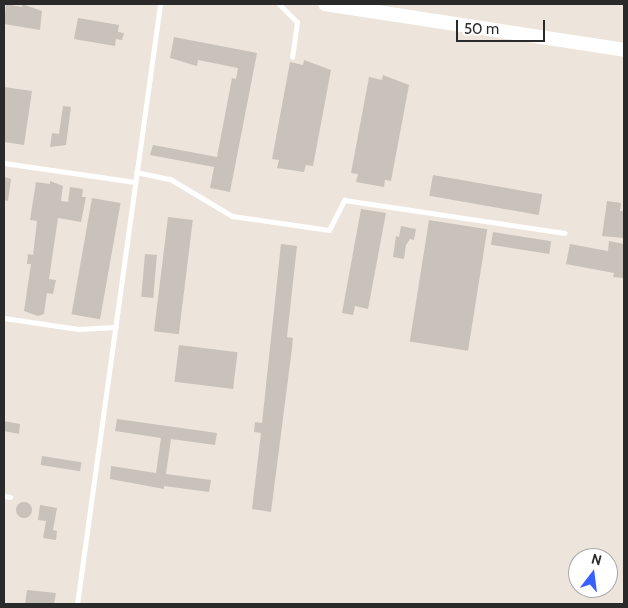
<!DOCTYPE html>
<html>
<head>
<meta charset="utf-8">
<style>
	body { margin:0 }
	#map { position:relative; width:628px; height:608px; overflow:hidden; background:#ede5db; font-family:Cabin,sans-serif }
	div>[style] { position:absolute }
	.building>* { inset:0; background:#c8c2bb; transform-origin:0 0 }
	.round { border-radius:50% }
	.lane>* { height:5px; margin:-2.5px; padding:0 2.5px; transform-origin:2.5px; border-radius:2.5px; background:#fff }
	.secondary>* { height:14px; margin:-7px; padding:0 7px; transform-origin:7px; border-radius:7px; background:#fff }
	span { translate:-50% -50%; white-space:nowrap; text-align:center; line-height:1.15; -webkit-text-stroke:4.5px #fff; paint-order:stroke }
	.frame { position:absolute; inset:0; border:5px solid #2a2a2a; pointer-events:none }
	.north { position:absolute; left:568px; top:548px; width:50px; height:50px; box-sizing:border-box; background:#fff; border:1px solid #aaa; border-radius:50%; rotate:15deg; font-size:14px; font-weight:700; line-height:20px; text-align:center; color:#2a2a2a }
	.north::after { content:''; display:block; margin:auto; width:18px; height:22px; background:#3661ff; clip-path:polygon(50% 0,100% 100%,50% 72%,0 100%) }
	.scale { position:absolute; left:456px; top:20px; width:89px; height:22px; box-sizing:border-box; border:2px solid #2a2a2a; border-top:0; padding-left:6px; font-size:15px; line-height:18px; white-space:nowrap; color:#2a2a2a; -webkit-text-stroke:4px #fff; paint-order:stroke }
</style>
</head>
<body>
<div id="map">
	<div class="building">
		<i style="clip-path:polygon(6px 4px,22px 7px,22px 4px,42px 11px,40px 30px,4px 24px)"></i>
		<i style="clip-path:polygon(78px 18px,119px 25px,118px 32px,124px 33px,122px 40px,116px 39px,115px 46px,74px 39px)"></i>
		<i style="clip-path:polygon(174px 37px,257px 53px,230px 192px,210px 188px,214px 167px,150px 155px,153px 145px,217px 157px,232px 78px,236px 79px,238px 68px,198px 60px,197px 66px,170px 58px)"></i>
		<i style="clip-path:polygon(304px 60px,331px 70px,313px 166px,306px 165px,304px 172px,277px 168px,279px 160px,272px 159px,290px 62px,303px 65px)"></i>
		<i style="clip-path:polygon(383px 75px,409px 85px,391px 181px,385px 180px,384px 187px,356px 182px,358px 174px,351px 173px,369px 77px,382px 80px)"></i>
		<i style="clip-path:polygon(4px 87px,32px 91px,24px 145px,4px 142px)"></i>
		<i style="clip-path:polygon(63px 106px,71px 107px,66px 145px,50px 147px,52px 133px,59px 134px)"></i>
		<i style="left:433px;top:175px;width:111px;height:21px;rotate:10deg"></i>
		<i style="clip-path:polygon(4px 177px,11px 179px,8px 201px,4px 200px)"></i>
		<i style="clip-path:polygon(50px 181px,63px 186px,61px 201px,68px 202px,70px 187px,83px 189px,82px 197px,86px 197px,81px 222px,58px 218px,49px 279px,56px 280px,53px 294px,47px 293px,44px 314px,38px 316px,24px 311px,31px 264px,27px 264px,28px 254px,33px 255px,37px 221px,30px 220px,36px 182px,50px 184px)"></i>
		<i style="left:92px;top:198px;width:29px;height:118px;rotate:10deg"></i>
		<i style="clip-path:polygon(607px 201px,621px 203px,620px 211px,624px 211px,624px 238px,602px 236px)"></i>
		<i style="clip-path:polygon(361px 209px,386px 213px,368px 309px,355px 306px,353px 315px,342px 313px)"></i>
		<i style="left:168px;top:217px;width:25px;height:115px;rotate:7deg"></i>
		<i style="left:429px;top:220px;width:59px;height:123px;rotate:9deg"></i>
		<i style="clip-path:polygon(401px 226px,416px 229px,414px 240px,410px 239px,406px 245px,404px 259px,393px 257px,396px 236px,399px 237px)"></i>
		<i style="left:493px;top:232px;width:59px;height:13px;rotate:9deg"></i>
		<i style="clip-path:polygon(609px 241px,624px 244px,624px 278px,613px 277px,614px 273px,566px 264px,570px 244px,608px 251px)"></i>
		<i style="clip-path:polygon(281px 244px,297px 246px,287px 337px,293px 338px,292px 348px,271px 512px,252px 509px,261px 433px,254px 432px,255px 422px,262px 423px)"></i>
		<i style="left:145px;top:254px;width:12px;height:43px;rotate:5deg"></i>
		<i style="left:179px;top:345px;width:59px;height:37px;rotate:7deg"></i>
		<i style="clip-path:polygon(117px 419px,217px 433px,215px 445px,171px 439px,166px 474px,211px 480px,209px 492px,164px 486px,164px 489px,110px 479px,111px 466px,156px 473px,161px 438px,115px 431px)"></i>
		<i style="clip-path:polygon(4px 421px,20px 424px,19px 434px,4px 431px)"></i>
		<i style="left:42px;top:456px;width:40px;height:9px;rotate:9deg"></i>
		<i class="round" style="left:16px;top:502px;width:16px;height:16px"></i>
		<i style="clip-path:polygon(40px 505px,57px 508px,53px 530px,57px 531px,56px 540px,43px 538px,46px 521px,38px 520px)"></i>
		<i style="clip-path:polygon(27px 590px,56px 593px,54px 604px,25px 604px)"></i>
	</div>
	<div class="lane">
		<i style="left:279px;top:4px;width:25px;rotate:45deg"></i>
		<i style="left:297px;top:22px;width:35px;rotate:98deg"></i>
		<i style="left:4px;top:163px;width:132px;rotate:8.3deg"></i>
		<i style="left:136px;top:172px;width:35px;rotate:12deg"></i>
		<i style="left:170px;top:179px;width:72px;rotate:30.8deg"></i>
		<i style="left:232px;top:216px;width:98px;rotate:8.2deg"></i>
		<i style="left:329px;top:230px;width:34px;rotate:-63deg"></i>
		<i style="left:344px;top:200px;width:223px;rotate:8.5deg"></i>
		<i style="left:4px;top:318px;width:75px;rotate:8.5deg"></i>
		<i style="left:78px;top:329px;width:38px;rotate:-3deg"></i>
		<i style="left:4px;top:496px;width:6px;rotate:9deg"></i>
		<i style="left:77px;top:604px;width:606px;rotate:-82.12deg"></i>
	</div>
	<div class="secondary">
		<i style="left:325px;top:4px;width:303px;rotate:8.7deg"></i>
	</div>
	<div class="frame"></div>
	<div class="north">N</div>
	<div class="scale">50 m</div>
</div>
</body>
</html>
